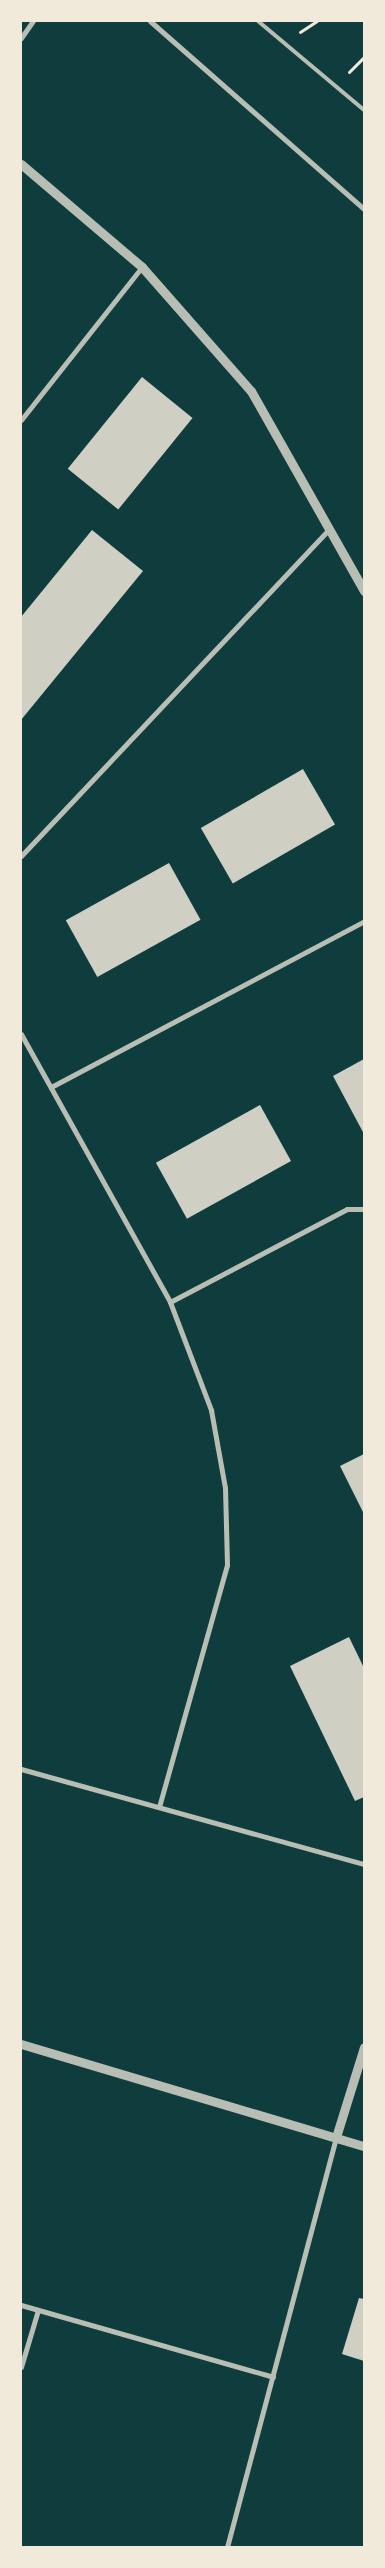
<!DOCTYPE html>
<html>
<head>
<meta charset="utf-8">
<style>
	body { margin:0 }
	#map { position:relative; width:385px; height:2568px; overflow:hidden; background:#0f3d3e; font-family:"Asap Condensed",sans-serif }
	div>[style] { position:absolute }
	.building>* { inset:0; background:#cfcfc3; transform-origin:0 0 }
	.path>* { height:3px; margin:-1.5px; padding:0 1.5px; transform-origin:1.5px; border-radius:1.5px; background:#f1e9da }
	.service>* { height:4px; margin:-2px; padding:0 2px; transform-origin:2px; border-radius:2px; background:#b8beb3 }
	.minor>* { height:5px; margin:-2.5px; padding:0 2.5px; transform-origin:2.5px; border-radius:2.5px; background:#b8beb3 }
	.tertiary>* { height:9px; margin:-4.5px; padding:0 4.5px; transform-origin:4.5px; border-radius:4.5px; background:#b8beb3 }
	span { translate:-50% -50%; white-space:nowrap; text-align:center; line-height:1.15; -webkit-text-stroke:4px #f1e9da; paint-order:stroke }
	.frame { position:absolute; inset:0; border:22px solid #f1e9da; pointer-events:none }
</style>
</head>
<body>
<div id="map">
	<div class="building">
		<i style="left:142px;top:377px;width:65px;height:118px;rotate:39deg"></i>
		<i style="clip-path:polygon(92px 530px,143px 571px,21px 720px,21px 617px)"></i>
		<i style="left:303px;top:769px;width:64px;height:118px;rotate:60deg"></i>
		<i style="left:169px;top:863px;width:65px;height:118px;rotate:61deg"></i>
		<i style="clip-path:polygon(364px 1059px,364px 1134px,333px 1076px)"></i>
		<i style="left:260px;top:1105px;width:64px;height:119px;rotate:61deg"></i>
		<i style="clip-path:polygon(364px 1454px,364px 1514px,340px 1466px)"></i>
		<i style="clip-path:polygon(349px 1637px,364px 1668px,364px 1797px,355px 1801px,290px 1666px)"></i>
		<i style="clip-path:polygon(359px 2298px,364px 2299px,364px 2361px,342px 2354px)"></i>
	</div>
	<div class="path">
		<i style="left:300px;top:32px;width:20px;rotate:-33deg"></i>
		<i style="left:349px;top:72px;width:21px;rotate:-45deg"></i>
	</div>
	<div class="service">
		<i style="left:258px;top:21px;width:138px;rotate:40deg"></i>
	</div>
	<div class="minor">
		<i style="left:150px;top:21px;width:285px;rotate:41.3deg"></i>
		<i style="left:21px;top:38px;width:21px;rotate:-55deg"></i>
		<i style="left:21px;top:420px;width:195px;rotate:-51.7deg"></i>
		<i style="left:21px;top:856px;width:448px;rotate:-46.7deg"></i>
		<i style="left:21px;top:1034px;width:307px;rotate:60.9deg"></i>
		<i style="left:170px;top:1302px;width:116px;rotate:69.2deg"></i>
		<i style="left:211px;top:1410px;width:79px;rotate:79.8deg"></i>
		<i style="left:225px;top:1488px;width:77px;rotate:88.5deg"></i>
		<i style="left:227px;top:1565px;width:251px;rotate:105.7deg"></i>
		<i style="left:51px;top:1087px;width:354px;rotate:-27.9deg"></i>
		<i style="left:170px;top:1302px;width:200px;rotate:-27.7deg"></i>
		<i style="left:347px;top:1209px;width:17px"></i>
		<i style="left:21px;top:1769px;width:356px;rotate:15.5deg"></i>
		<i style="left:21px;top:2305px;width:262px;rotate:15.9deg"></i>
		<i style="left:21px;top:2367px;width:59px;rotate:-73.4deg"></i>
		<i style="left:227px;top:2547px;width:424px;rotate:-75.1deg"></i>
	</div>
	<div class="tertiary">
		<i style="left:21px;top:164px;width:159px;rotate:40.4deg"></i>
		<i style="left:142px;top:267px;width:165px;rotate:48.7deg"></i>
		<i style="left:251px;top:391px;width:230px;rotate:60.5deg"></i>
		<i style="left:21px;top:2044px;width:358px;rotate:16.6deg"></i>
		<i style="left:336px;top:2137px;width:94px;rotate:-72.7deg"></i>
	</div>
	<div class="frame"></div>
</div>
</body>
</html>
